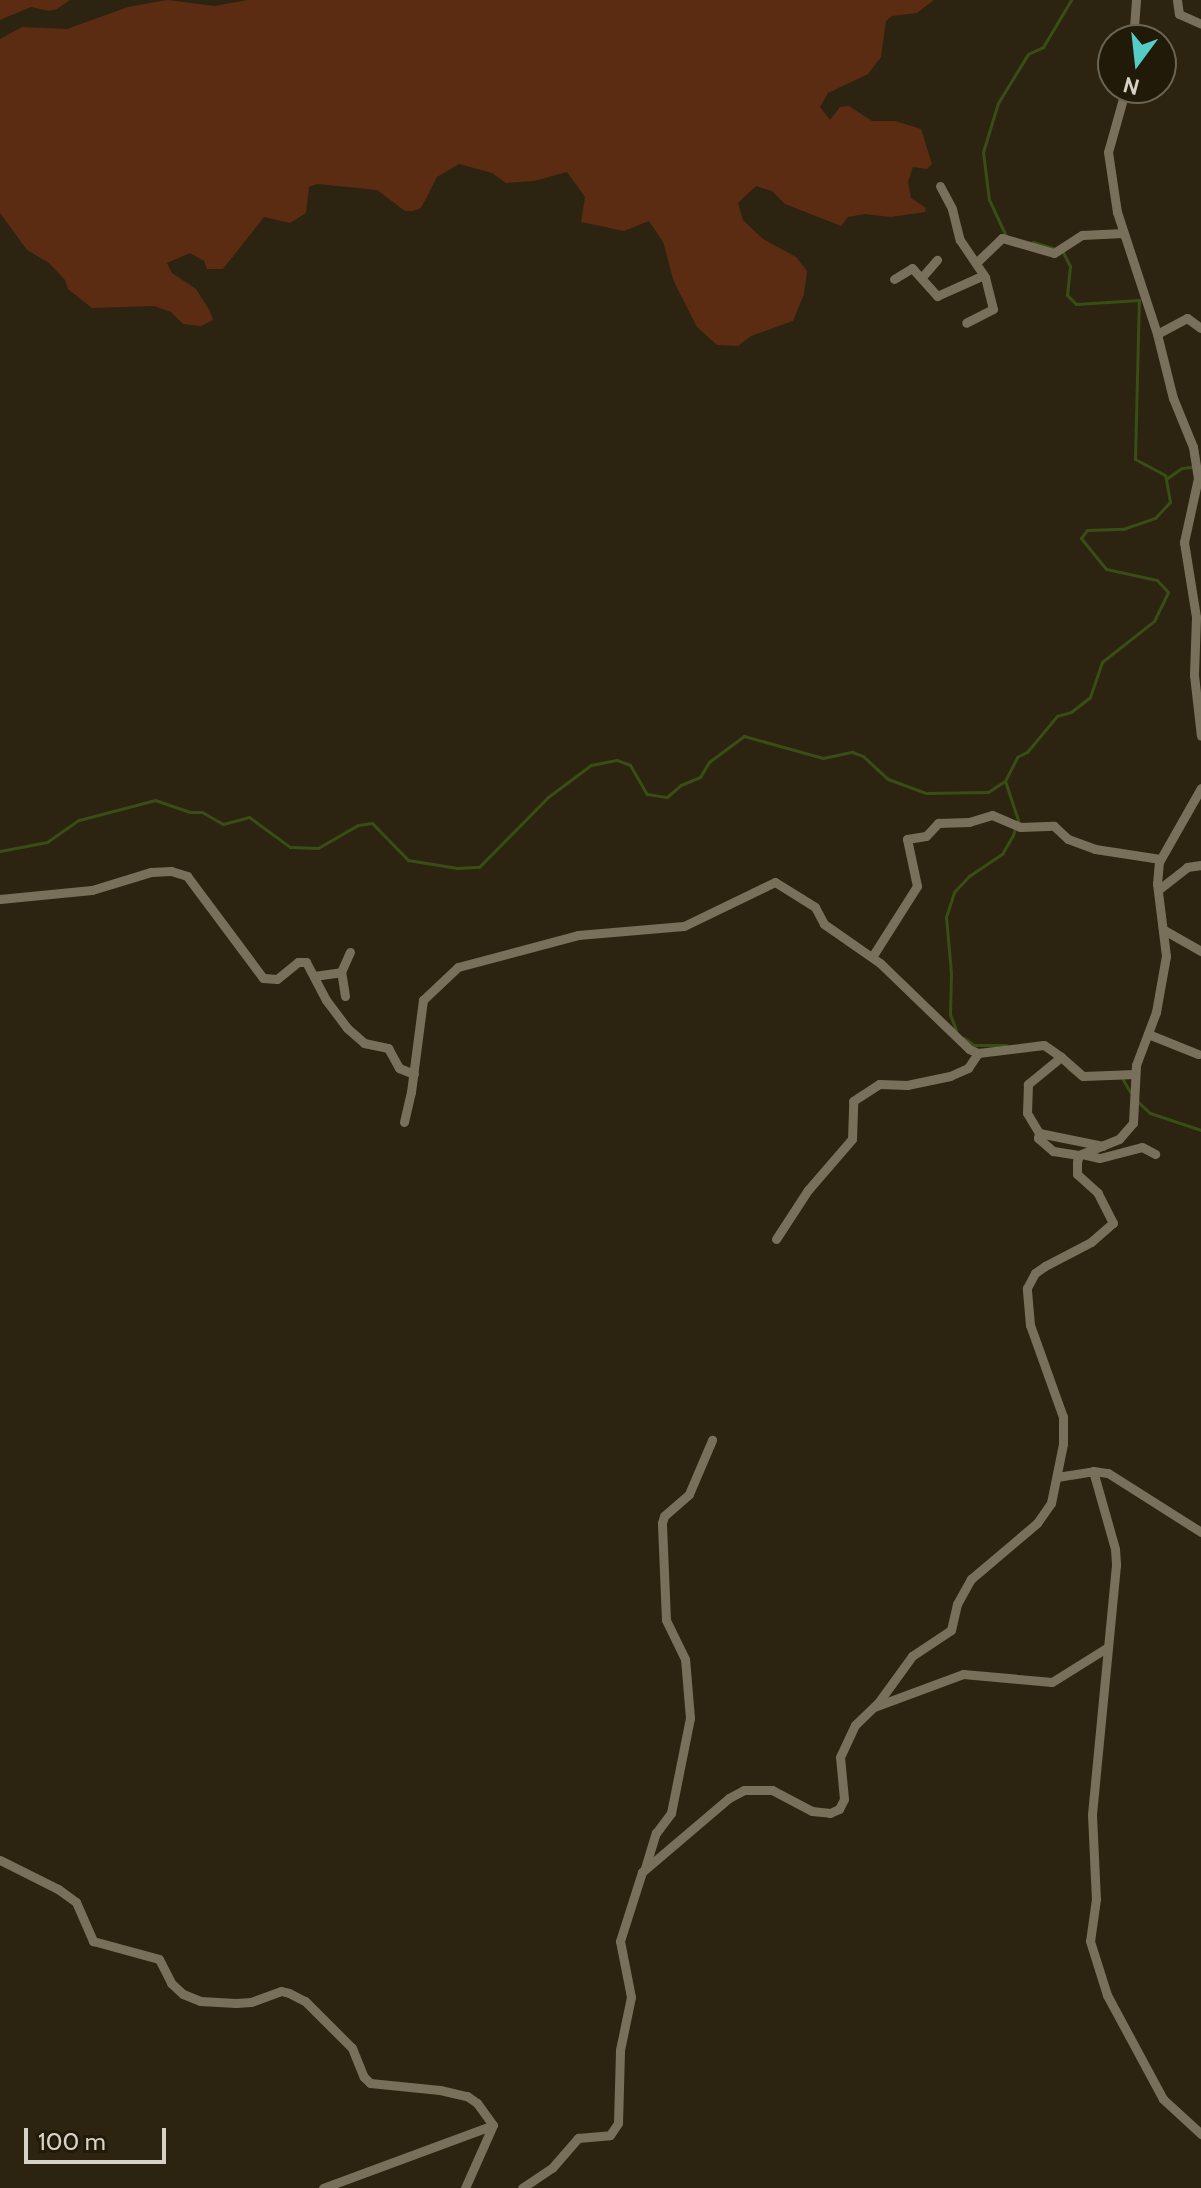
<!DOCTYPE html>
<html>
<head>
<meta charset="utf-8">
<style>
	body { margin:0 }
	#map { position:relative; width:1201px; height:2188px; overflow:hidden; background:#2c2411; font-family:Cabin,sans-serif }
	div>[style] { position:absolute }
	.green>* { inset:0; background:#5b2b12 }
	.stream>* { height:3px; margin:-1.5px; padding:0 1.5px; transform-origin:1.5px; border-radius:1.5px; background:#384e15 }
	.minor>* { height:9px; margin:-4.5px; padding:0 4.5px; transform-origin:4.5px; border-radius:4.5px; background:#79705b }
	span { translate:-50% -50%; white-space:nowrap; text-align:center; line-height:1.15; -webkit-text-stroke:6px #221a08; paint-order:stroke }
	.north { position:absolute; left:1097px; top:24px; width:80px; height:80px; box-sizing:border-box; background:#221a08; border:2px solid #6a6454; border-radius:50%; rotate:195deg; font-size:22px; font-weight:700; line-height:32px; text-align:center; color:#d7d2c6 }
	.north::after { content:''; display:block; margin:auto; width:28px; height:36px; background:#54cdc6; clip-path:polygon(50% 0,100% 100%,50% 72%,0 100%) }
	.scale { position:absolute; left:24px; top:2128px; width:142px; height:36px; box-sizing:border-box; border:4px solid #d7d2c6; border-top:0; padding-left:10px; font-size:24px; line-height:28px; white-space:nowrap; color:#d7d2c6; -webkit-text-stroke:6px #221a08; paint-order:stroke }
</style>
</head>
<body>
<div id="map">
	<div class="green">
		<i style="clip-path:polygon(0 0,70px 0,57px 9px,49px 11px,31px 7px,0 20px)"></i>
		<i style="clip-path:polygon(167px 0,214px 6px,248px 0,934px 0,917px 13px,892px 16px,886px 21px,881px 57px,868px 74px,828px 93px,820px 107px,830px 120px,840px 107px,849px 106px,872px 121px,895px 121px,921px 129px,932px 164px,927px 169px,913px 167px,908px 182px,911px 198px,926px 208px,925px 212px,891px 217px,865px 214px,848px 217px,841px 226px,785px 204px,772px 191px,756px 186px,738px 203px,743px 220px,763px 239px,796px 257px,807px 271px,804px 294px,793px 321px,751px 336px,738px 346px,717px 345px,697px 327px,674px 282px,663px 242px,649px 221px,624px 231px,581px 222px,585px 197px,567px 172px,534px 181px,506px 183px,492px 173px,459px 164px,437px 177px,421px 208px,413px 211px,405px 211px,377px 190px,317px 184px,309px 187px,306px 213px,290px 223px,264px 217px,223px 269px,207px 269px,204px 261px,190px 253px,167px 263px,172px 273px,196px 289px,210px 311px,213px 320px,201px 326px,183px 324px,171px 312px,154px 306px,92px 308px,68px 289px,65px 280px,49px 263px,27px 250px,0 213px,0 39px,22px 27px,67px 29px,128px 7px)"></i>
	</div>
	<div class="stream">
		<i style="left:1006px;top:236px;width:40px;rotate:-115deg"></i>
		<i style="left:989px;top:200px;width:48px;rotate:-97.1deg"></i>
		<i style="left:983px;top:152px;width:51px;rotate:-73deg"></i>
		<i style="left:998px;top:103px;width:57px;rotate:-58.5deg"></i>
		<i style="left:1028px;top:54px;width:17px;rotate:-25deg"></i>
		<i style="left:1043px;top:47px;width:55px;rotate:-59.2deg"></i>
		<i style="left:1033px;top:242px;width:24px;rotate:17deg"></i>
		<i style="left:1166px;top:479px;width:19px;rotate:-35deg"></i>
		<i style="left:1182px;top:468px;width:19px;rotate:-6deg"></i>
		<i style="left:0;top:851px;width:48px;rotate:-10.8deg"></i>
		<i style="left:47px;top:842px;width:39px;rotate:-35deg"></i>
		<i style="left:79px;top:820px;width:79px;rotate:-14.7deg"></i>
		<i style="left:155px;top:800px;width:36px;rotate:19deg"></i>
		<i style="left:189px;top:812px;width:13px"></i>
		<i style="left:202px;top:812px;width:24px;rotate:30deg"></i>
		<i style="left:223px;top:824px;width:27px;rotate:-15deg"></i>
		<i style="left:249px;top:817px;width:51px;rotate:36.2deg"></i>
		<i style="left:290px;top:847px;width:28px;rotate:2deg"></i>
		<i style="left:318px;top:848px;width:46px;rotate:-29.9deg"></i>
		<i style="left:358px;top:825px;width:14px;rotate:-8deg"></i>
		<i style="left:372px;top:823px;width:52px;rotate:45.8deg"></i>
		<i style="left:408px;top:860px;width:50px;rotate:9.3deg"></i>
		<i style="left:457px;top:868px;width:22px;rotate:-3deg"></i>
		<i style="left:479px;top:867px;width:98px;rotate:-45.4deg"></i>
		<i style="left:548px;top:797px;width:54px;rotate:-36.7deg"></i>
		<i style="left:591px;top:765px;width:26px;rotate:-11deg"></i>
		<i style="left:617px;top:760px;width:14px;rotate:21deg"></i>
		<i style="left:630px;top:765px;width:34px;rotate:60deg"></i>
		<i style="left:647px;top:794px;width:20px;rotate:9deg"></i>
		<i style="left:667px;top:797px;width:18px;rotate:-41deg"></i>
		<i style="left:681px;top:785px;width:21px;rotate:-23deg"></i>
		<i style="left:700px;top:777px;width:17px;rotate:-59deg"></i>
		<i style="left:709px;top:762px;width:44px;rotate:-36.6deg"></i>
		<i style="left:744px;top:736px;width:82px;rotate:15.6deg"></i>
		<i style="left:823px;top:758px;width:30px;rotate:-12deg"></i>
		<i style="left:852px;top:752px;width:12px;rotate:20deg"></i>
		<i style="left:863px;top:756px;width:34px;rotate:43deg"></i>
		<i style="left:888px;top:779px;width:40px;rotate:20.2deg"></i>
		<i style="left:926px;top:793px;width:62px;rotate:-0.9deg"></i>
		<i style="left:988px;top:792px;width:20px;rotate:-33deg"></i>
		<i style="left:1005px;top:781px;width:27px;rotate:-63deg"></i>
		<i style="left:1017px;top:757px;width:11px;rotate:-27deg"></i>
		<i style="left:1027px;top:752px;width:47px;rotate:-50.2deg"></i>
		<i style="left:1057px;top:716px;width:15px;rotate:-16deg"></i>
		<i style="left:1071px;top:712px;width:24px;rotate:-38deg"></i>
		<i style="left:1090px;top:697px;width:37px;rotate:-71deg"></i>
		<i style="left:1102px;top:662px;width:66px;rotate:-38.3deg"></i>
		<i style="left:1154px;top:621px;width:32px;rotate:-64deg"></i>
		<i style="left:1168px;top:592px;width:16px;rotate:-133deg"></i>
		<i style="left:1157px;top:580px;width:52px;rotate:-167.8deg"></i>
		<i style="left:1106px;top:569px;width:40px;rotate:-129deg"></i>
		<i style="left:1081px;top:538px;width:10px;rotate:-53deg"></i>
		<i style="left:1087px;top:530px;width:36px;rotate:-2deg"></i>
		<i style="left:1123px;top:529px;width:34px;rotate:-19deg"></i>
		<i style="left:1155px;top:518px;width:22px;rotate:-47deg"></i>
		<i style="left:1170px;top:502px;width:27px;rotate:-100deg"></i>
		<i style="left:1165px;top:475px;width:34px;rotate:-152deg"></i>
		<i style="left:1135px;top:459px;width:159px;rotate:-88.6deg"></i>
		<i style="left:1139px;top:300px;width:63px;rotate:176.4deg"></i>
		<i style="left:1076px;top:304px;width:13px;rotate:-135deg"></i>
		<i style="left:1067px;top:295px;width:29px;rotate:-84deg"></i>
		<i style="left:1070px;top:266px;width:16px;rotate:-117deg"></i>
		<i style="left:956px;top:1030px;width:17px;rotate:-111deg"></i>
		<i style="left:950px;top:1014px;width:41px;rotate:-88.6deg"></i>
		<i style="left:951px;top:973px;width:56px;rotate:-95.1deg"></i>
		<i style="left:946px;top:917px;width:26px;rotate:-72deg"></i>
		<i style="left:954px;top:892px;width:22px;rotate:-47deg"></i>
		<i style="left:969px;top:876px;width:40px;rotate:-34deg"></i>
		<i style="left:1002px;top:854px;width:22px;rotate:-60deg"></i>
		<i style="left:1013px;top:835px;width:16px;rotate:-72deg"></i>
		<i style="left:1018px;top:820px;width:41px;rotate:-108.4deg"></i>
		<i style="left:964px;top:1038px;width:12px;rotate:35deg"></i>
		<i style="left:974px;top:1045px;width:32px"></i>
		<i style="left:1068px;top:1068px;width:16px;rotate:40deg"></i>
		<i style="left:1122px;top:1078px;width:16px;rotate:60deg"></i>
		<i style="left:1137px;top:1101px;width:18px;rotate:43deg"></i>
		<i style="left:1150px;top:1113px;width:54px;rotate:18.4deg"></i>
	</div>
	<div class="minor">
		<i style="left:1177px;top:0;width:14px;rotate:82deg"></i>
		<i style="left:1179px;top:14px;width:24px;rotate:24deg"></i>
		<i style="left:1133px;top:40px;width:40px;rotate:-85.7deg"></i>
		<i style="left:1126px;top:88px;width:66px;rotate:105.7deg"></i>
		<i style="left:1108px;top:152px;width:61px;rotate:81.5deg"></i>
		<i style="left:1117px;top:212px;width:128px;rotate:71.8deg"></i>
		<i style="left:1157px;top:334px;width:66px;rotate:76deg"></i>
		<i style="left:1173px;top:398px;width:53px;rotate:67.8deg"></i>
		<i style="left:1193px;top:447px;width:31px;rotate:81deg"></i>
		<i style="left:1198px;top:478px;width:66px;rotate:102.3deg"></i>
		<i style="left:1184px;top:542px;width:76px;rotate:80.9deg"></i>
		<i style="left:1196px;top:617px;width:58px;rotate:92deg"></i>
		<i style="left:1194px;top:675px;width:61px;rotate:83.5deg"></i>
		<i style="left:940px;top:186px;width:26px;rotate:62deg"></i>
		<i style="left:952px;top:209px;width:32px;rotate:76deg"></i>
		<i style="left:960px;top:240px;width:45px;rotate:56deg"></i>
		<i style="left:985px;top:277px;width:33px;rotate:76deg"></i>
		<i style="left:993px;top:309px;width:30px;rotate:153deg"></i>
		<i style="left:976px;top:263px;width:36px;rotate:-44deg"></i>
		<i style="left:1002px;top:238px;width:54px;rotate:16.1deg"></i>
		<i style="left:1054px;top:253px;width:33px;rotate:-33deg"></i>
		<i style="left:1082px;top:235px;width:41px;rotate:-2.8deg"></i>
		<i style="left:922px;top:277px;width:23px;rotate:-49deg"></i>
		<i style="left:894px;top:279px;width:21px;rotate:-31deg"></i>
		<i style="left:912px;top:268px;width:38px;rotate:48deg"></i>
		<i style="left:937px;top:296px;width:51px;rotate:-24.1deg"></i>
		<i style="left:1157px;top:334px;width:34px;rotate:-28deg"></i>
		<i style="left:1187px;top:318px;width:17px;rotate:36deg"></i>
		<i style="left:1158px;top:890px;width:37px;rotate:-38deg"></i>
		<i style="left:1187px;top:867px;width:14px;rotate:-8deg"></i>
		<i style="left:0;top:899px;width:92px;rotate:-5.6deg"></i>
		<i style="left:92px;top:890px;width:62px;rotate:-17deg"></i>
		<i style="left:151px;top:872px;width:20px;rotate:-3deg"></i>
		<i style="left:171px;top:871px;width:17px;rotate:17deg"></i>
		<i style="left:187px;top:876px;width:127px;rotate:53.3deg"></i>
		<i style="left:263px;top:978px;width:14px;rotate:4deg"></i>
		<i style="left:277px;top:979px;width:27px;rotate:-39deg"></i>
		<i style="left:298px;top:962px;width:8px"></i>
		<i style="left:306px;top:962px;width:43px;rotate:62.2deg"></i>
		<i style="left:326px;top:1000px;width:35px;rotate:53deg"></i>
		<i style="left:347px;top:1028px;width:23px;rotate:41deg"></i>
		<i style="left:364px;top:1043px;width:25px;rotate:12deg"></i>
		<i style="left:388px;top:1048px;width:23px;rotate:61deg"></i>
		<i style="left:399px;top:1068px;width:16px;rotate:22deg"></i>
		<i style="left:1164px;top:930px;width:43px;rotate:29.6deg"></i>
		<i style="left:872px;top:957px;width:84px;rotate:-57.6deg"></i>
		<i style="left:917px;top:886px;width:48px;rotate:-102deg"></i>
		<i style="left:907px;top:839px;width:19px;rotate:-9deg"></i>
		<i style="left:926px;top:836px;width:18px;rotate:-47deg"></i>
		<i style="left:938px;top:823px;width:31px;rotate:-2deg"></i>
		<i style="left:969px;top:822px;width:24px;rotate:-17deg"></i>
		<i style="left:992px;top:815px;width:30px;rotate:23deg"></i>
		<i style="left:1020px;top:827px;width:34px;rotate:-2deg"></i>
		<i style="left:1054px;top:826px;width:19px;rotate:43deg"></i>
		<i style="left:1068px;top:839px;width:29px;rotate:20deg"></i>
		<i style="left:1095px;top:849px;width:66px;rotate:8.7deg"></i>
		<i style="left:314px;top:976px;width:27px;rotate:-8deg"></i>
		<i style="left:345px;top:996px;width:24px;rotate:-99deg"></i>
		<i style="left:341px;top:972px;width:22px;rotate:-66deg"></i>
		<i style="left:1148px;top:1034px;width:54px;rotate:21.8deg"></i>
		<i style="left:1061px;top:1057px;width:29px;rotate:41deg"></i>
		<i style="left:1083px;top:1076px;width:52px;rotate:-2.2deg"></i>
		<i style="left:404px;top:1122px;width:31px;rotate:-77deg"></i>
		<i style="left:411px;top:1092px;width:93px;rotate:-82.6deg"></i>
		<i style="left:423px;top:1000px;width:48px;rotate:-43.3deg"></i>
		<i style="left:458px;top:967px;width:124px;rotate:-14.9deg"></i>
		<i style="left:578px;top:935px;width:106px;rotate:-4.9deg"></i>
		<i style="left:684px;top:926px;width:101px;rotate:-25.8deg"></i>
		<i style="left:775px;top:882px;width:47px;rotate:32deg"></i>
		<i style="left:815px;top:907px;width:19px;rotate:62deg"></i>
		<i style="left:824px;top:924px;width:68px;rotate:34.9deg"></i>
		<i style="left:880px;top:963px;width:124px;rotate:44deg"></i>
		<i style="left:969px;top:1049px;width:10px;rotate:24deg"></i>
		<i style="left:978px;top:1053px;width:66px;rotate:-6.9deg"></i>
		<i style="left:1044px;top:1045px;width:21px;rotate:35deg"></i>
		<i style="left:1061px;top:1057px;width:43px;rotate:140.7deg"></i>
		<i style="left:1028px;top:1084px;width:29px;rotate:92deg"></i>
		<i style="left:1027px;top:1113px;width:23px;rotate:59deg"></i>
		<i style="left:1039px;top:1133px;width:5px;rotate:101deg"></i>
		<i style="left:1038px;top:1138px;width:20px;rotate:41deg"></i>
		<i style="left:1053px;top:1151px;width:26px;rotate:9deg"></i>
		<i style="left:1039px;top:1133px;width:65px;rotate:11.5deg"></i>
		<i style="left:1082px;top:1154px;width:18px;rotate:13deg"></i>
		<i style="left:1100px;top:1158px;width:43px;rotate:-14.7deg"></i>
		<i style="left:1142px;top:1147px;width:15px;rotate:28deg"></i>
		<i style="left:776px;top:1239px;width:59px;rotate:-56.9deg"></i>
		<i style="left:808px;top:1190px;width:67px;rotate:-49.2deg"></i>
		<i style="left:852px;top:1139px;width:38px;rotate:-88deg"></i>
		<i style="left:853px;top:1101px;width:31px;rotate:-33deg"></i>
		<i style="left:879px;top:1084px;width:28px;rotate:2deg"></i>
		<i style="left:907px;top:1085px;width:44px;rotate:-11.8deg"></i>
		<i style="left:950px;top:1076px;width:20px;rotate:-24deg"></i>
		<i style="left:968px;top:1068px;width:18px;rotate:-56deg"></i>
		<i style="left:1093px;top:1471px;width:81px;rotate:74.2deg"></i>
		<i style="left:1115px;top:1549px;width:16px;rotate:86deg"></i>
		<i style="left:1116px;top:1565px;width:251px;rotate:95.5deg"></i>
		<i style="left:1092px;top:1815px;width:84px;rotate:87.3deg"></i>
		<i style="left:1096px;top:1899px;width:42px;rotate:98.1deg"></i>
		<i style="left:1090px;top:1941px;width:57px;rotate:72.5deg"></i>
		<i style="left:1107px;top:1995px;width:118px;rotate:61.7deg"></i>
		<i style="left:1163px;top:2099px;width:52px;rotate:42.6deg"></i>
		<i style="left:1057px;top:1477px;width:36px;rotate:-9deg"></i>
		<i style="left:1093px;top:1471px;width:15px;rotate:8deg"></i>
		<i style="left:1108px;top:1473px;width:110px;rotate:32.4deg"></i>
		<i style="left:874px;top:1707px;width:95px;rotate:-20.3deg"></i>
		<i style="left:963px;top:1674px;width:89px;rotate:5.1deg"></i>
		<i style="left:1052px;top:1682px;width:66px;rotate:-32deg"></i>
		<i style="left:0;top:1860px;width:65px;rotate:26.6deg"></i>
		<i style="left:58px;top:1889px;width:22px;rotate:36deg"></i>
		<i style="left:76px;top:1902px;width:43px;rotate:66.4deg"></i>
		<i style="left:93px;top:1941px;width:68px;rotate:15.3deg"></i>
		<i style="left:159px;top:1959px;width:27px;rotate:63deg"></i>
		<i style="left:171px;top:1983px;width:16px;rotate:43deg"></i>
		<i style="left:183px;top:1994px;width:18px;rotate:22deg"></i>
		<i style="left:200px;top:2001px;width:36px;rotate:3deg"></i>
		<i style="left:236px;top:2003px;width:15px;rotate:-4deg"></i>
		<i style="left:251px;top:2002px;width:32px;rotate:-20deg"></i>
		<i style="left:281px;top:1991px;width:8px;rotate:14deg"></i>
		<i style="left:289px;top:1993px;width:18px;rotate:27deg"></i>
		<i style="left:305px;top:2001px;width:66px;rotate:45deg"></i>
		<i style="left:352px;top:2048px;width:31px;rotate:68deg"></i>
		<i style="left:364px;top:2077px;width:8px;rotate:45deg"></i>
		<i style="left:370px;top:2083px;width:70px;rotate:5.7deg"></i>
		<i style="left:440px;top:2090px;width:28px;rotate:13deg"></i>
		<i style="left:467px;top:2096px;width:12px;rotate:35deg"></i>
		<i style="left:477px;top:2103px;width:27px;rotate:54deg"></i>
		<i style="left:493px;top:2125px;width:69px;rotate:114deg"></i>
		<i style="left:645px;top:1868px;width:37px;rotate:-73deg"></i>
		<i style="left:656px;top:1833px;width:25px;rotate:-53deg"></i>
		<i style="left:671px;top:1813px;width:97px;rotate:-78.7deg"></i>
		<i style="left:690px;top:1718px;width:59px;rotate:-94.8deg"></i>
		<i style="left:685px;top:1659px;width:43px;rotate:-116deg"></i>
		<i style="left:666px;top:1620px;width:97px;rotate:-92.4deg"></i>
		<i style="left:662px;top:1523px;width:7px;rotate:-74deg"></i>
		<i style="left:664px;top:1516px;width:33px;rotate:-41deg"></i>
		<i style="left:689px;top:1494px;width:59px;rotate:-66.9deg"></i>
		<i style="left:323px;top:2188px;width:181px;rotate:-20.3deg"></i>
		<i style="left:522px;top:2188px;width:36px;rotate:-34deg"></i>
		<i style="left:552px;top:2168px;width:40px;rotate:-49deg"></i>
		<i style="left:578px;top:2138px;width:32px;rotate:-5deg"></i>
		<i style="left:610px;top:2135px;width:14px;rotate:-56deg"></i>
		<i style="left:618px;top:2123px;width:73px;rotate:-88.4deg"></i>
		<i style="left:620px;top:2050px;width:54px;rotate:-78.3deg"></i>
		<i style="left:631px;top:1997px;width:57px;rotate:-101.1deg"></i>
		<i style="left:620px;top:1941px;width:72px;rotate:-72.3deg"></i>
		<i style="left:642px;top:1872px;width:114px;rotate:-40.4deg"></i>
		<i style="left:729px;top:1798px;width:17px;rotate:-28deg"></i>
		<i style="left:744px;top:1790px;width:28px"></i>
		<i style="left:772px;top:1790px;width:45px;rotate:27.7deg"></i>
		<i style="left:812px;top:1811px;width:18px;rotate:6deg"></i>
		<i style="left:830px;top:1813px;width:10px;rotate:-24deg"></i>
		<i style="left:839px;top:1809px;width:11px;rotate:-63deg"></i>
		<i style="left:844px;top:1799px;width:42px;rotate:-95.4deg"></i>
		<i style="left:840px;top:1757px;width:35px;rotate:-65deg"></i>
		<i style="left:855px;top:1725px;width:32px;rotate:-44deg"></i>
		<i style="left:878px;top:1703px;width:58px;rotate:-54.1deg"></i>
		<i style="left:912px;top:1656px;width:47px;rotate:-33.7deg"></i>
		<i style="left:951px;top:1630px;width:27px;rotate:-77deg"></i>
		<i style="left:957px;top:1604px;width:29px;rotate:-61deg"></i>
		<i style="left:971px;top:1579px;width:87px;rotate:-40.3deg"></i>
		<i style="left:1037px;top:1523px;width:24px;rotate:-55deg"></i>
		<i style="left:1051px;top:1503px;width:60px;rotate:-78.5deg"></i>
		<i style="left:1063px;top:1444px;width:27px;rotate:-90deg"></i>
		<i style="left:1063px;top:1417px;width:98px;rotate:-109.7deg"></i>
		<i style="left:1030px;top:1325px;width:37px;rotate:-95deg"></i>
		<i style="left:1027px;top:1288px;width:17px;rotate:-62deg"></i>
		<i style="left:1035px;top:1273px;width:12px;rotate:-35deg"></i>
		<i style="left:1045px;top:1266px;width:52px;rotate:-27.6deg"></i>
		<i style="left:1091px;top:1242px;width:29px;rotate:-41deg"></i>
		<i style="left:1113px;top:1223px;width:34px;rotate:-117deg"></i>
		<i style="left:1098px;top:1193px;width:28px;rotate:-138deg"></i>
		<i style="left:1077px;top:1174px;width:12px;rotate:-90deg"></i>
		<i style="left:1077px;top:1162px;width:7px;rotate:-74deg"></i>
		<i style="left:1079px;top:1155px;width:43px;rotate:-21.8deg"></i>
		<i style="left:1119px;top:1139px;width:21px;rotate:-49deg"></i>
		<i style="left:1133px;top:1123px;width:58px;rotate:-87deg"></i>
		<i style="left:1136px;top:1065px;width:57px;rotate:-69.3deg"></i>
		<i style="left:1156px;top:1012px;width:57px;rotate:-79.9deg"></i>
		<i style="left:1166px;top:956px;width:73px;rotate:-97.1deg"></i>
		<i style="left:1157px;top:884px;width:22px;rotate:-85deg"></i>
		<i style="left:1159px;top:862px;width:85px;rotate:-60.4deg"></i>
	</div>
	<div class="north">N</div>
	<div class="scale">100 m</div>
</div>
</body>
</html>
